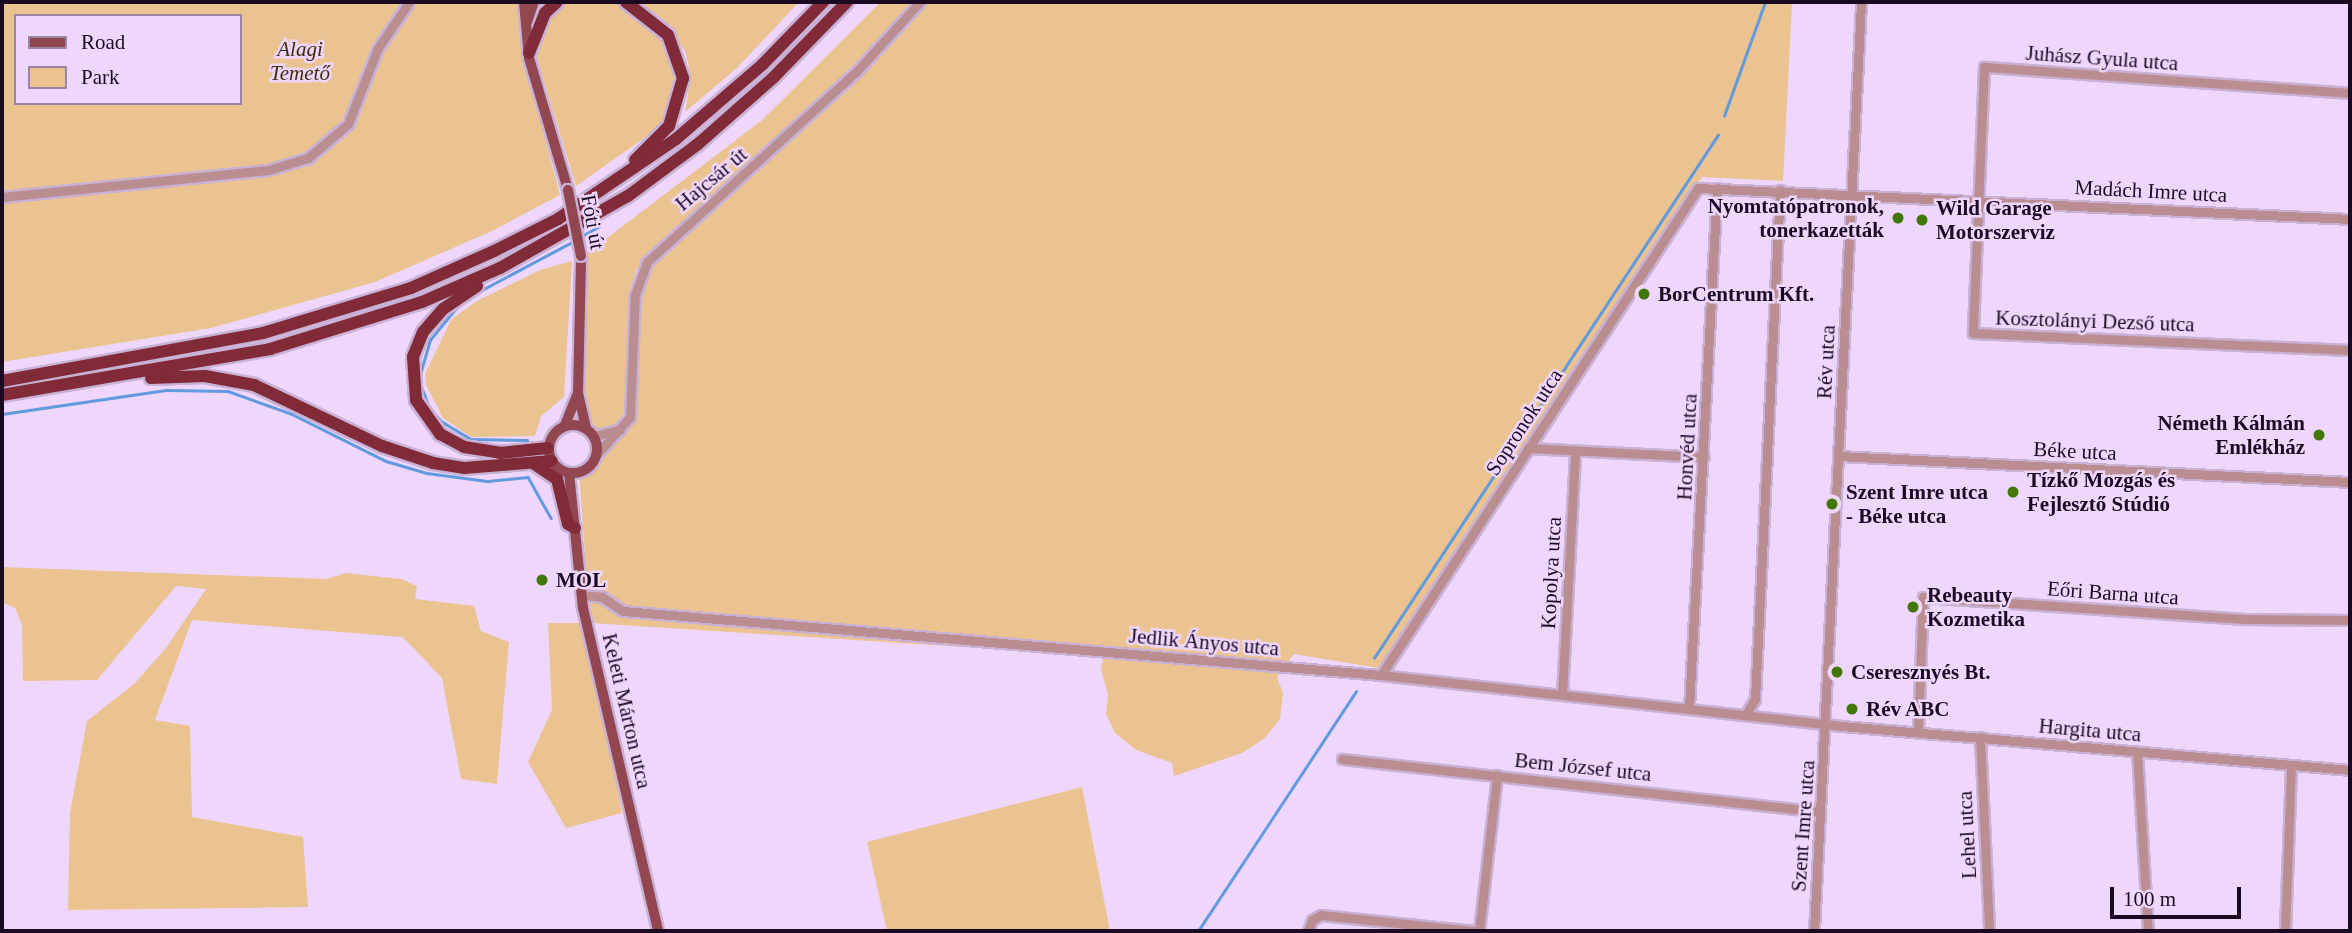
<!DOCTYPE html>
<html>
<head>
<meta charset="utf-8">
<style>
	body { margin:0 }
	#map { position:relative; width:2352px; height:933px; overflow:hidden; background:#efd6fd; font-family:Georgia,serif }
	div>[style] { position:absolute }
	.green>* { inset:0; background:#eac390 }
	.stream>* { height:2.5px; margin:-1.25px; padding:0 1.25px; transform-origin:1.25px; border-radius:1.25px; background:#629adf }
	.roads { filter:drop-shadow(2px 0 #c9b1d6) drop-shadow(-2px 0 #c9b1d6) drop-shadow(0 2px #c9b1d6) drop-shadow(0 -2px #c9b1d6) }
	.minor>* { height:9px; margin:-4.5px; padding:0 4.5px; transform-origin:4.5px; border-radius:4.5px; background:#ba8e91 }
	.major>* { height:10px; margin:-5px; padding:0 5px; transform-origin:5px; border-radius:5px; background:#924750 }
	.major>.ring { margin:-5px; padding:0; box-sizing:content-box; background:none; border:10px solid #924750; border-radius:50% }
	.highway>* { height:12px; margin:-6px; padding:0 6px; transform-origin:6px; border-radius:6px; background:#812b39 }
	.bridges { filter:drop-shadow(2px 0 #c9b1d6) drop-shadow(-2px 0 #c9b1d6) drop-shadow(0 2px #c9b1d6) drop-shadow(0 -2px #c9b1d6) }
	.major-bridge>* { height:10px; margin:-5px; padding:0 5px; transform-origin:5px; border-radius:5px; background:#924750 }
	.dots>* { width:19px; height:19px; translate:-50% -50%; box-sizing:border-box; border:4px solid #efd6fd; border-radius:50% }
	span { translate:-50% -50%; white-space:nowrap; text-align:center; line-height:1.15; -webkit-text-stroke:5px #efd6fd; paint-order:stroke }
	.park-label { font-size:21px; color:#442d0a; font-style:italic }
	.street-label { font-size:21px; color:#1b0b22 }
	.poi-label { font-size:21px; color:#1b0b22; font-weight:700 }
	.right { translate:-100% -50%; text-align:right }
	.left { translate:0 -50%; text-align:left }
	.frame { position:absolute; inset:0; border:4px solid #1b0b22; pointer-events:none }
	.legend { position:absolute; left:14px; top:14px; width:228px; height:91px; box-sizing:border-box; background:#efd6fd; border:2px solid #9a85a5; margin:0; padding:9px 12px; list-style:none; font-size:21px; color:#1b0b22 }
	.legend li { display:flex; align-items:center; gap:14px; height:35px }
	.legend b { width:35px; border:2px solid #9a85a5 }
	.scale { position:absolute; left:2110px; top:887px; width:131px; height:32px; box-sizing:border-box; border:4px solid #1b0b22; border-top:0; padding-left:9px; font-size:21px; line-height:24px; white-space:nowrap; color:#1b0b22; -webkit-text-stroke:5px #efd6fd; paint-order:stroke }
</style>
</head>
<body>
<div id="map">
	<div class="green">
		<i style="clip-path:polygon(evenodd,2px 2px,523px 2px,525px 63px,560px 195px,492px 231px,375px 282px,211px 328px,2px 362px,2px 2px,16px 16px,240px 16px,240px 103px,16px 103px,16px 16px)"></i>
		<i style="clip-path:polygon(541px 2px,617px 2px,644px 18px,669px 45px,677px 74px,674px 99px,657px 129px,576px 186px,537px 59px,535px 32px)"></i>
		<i style="clip-path:polygon(638px 2px,799px 2px,737px 68px,685px 112px,691px 76px,685px 51px,665px 21px)"></i>
		<i style="clip-path:polygon(881px 2px,1792px 2px,1783px 181px,1702px 177px,1379px 668px,1294px 654px,1277px 677px,1283px 693px,1280px 719px,1265px 738px,1242px 753px,1174px 776px,1172px 763px,1136px 750px,1115px 733px,1106px 714px,1108px 695px,1101px 669px,1104px 656px,591px 623px,622px 813px,566px 828px,528px 762px,552px 710px,548px 623px,590px 623px,579px 472px,593px 471px,635px 420px,638px 302px,646px 268px,672px 241px,786px 144px,779px 138px,668px 235px,636px 270px,628px 303px,626px 413px,615px 427px,599px 432px,592px 430px,583px 407px,586px 254px,761px 121px)"></i>
		<i style="clip-path:polygon(572px 261px,564px 397px,541px 416px,535px 436px,471px 437px,443px 418px,426px 385px,425px 374px,451px 320px,475px 302px,540px 270px)"></i>
		<i style="clip-path:polygon(2px 567px,327px 579px,346px 573px,401px 579px,417px 586px,415px 599px,474px 606px,481px 631px,509px 642px,497px 784px,461px 779px,442px 678px,403px 637px,192px 620px,155px 720px,190px 726px,192px 817px,303px 837px,308px 907px,68px 910px,70px 813px,87px 721px,135px 683px,166px 648px,206px 589px,176px 586px,97px 680px,23px 681px,22px 625px,15px 608px,2px 602px)"></i>
		<i style="clip-path:polygon(1082px 787px,1110px 931px,887px 931px,867px 842px)"></i>
	</div>
	<div class="stream">
		<i style="left:1724px;top:116px;width:121px;rotate:-70.2deg"></i>
		<i style="left:580px;top:237px;width:21px;rotate:-29deg"></i>
		<i style="left:478px;top:292px;width:109px;rotate:-28deg"></i>
		<i style="left:421px;top:371px;width:32px;rotate:-74deg"></i>
		<i style="left:430px;top:340px;width:41px;rotate:-50.9deg"></i>
		<i style="left:421px;top:385px;width:23px;rotate:70deg"></i>
		<i style="left:429px;top:407px;width:18px;rotate:49deg"></i>
		<i style="left:441px;top:421px;width:35px;rotate:31deg"></i>
		<i style="left:471px;top:439px;width:56px;rotate:1deg"></i>
		<i style="left:527px;top:440px;width:4px;rotate:90deg"></i>
		<i style="left:2px;top:414px;width:167px;rotate:-8.3deg"></i>
		<i style="left:167px;top:390px;width:61px;rotate:0.9deg"></i>
		<i style="left:228px;top:391px;width:68px;rotate:19.8deg"></i>
		<i style="left:292px;top:414px;width:105px;rotate:26.6deg"></i>
		<i style="left:386px;top:461px;width:43px;rotate:16.3deg"></i>
		<i style="left:427px;top:473px;width:62px;rotate:7.5deg"></i>
		<i style="left:488px;top:481px;width:40px;rotate:-5.7deg"></i>
		<i style="left:528px;top:477px;width:47px;rotate:60.7deg"></i>
		<i style="left:1374px;top:658px;width:626px;rotate:-56.67deg"></i>
		<i style="left:1198px;top:931px;width:287px;rotate:-56.6deg"></i>
	</div>
	<div class="roads">
		<div class="minor">
			<i style="left:2350px;top:93px;width:367px;rotate:-175.9deg"></i>
			<i style="left:1984px;top:67px;width:266px;rotate:92.4deg"></i>
			<i style="left:1973px;top:333px;width:377px;rotate:2.6deg"></i>
			<i style="left:2px;top:197px;width:267px;rotate:-5.8deg"></i>
			<i style="left:268px;top:170px;width:42px;rotate:-16.7deg"></i>
			<i style="left:308px;top:158px;width:52px;rotate:-40.4deg"></i>
			<i style="left:348px;top:124px;width:82px;rotate:-68.5deg"></i>
			<i style="left:378px;top:48px;width:55px;rotate:-56deg"></i>
			<i style="left:593px;top:436px;width:28px;rotate:-13deg"></i>
			<i style="left:1528px;top:448px;width:176px;rotate:2.9deg"></i>
			<i style="left:596px;top:455px;width:51px;rotate:-48.2deg"></i>
			<i style="left:630px;top:417px;width:122px;rotate:-87.7deg"></i>
			<i style="left:635px;top:295px;width:35px;rotate:-70deg"></i>
			<i style="left:647px;top:262px;width:282px;rotate:-42.3deg"></i>
			<i style="left:856px;top:72px;width:95px;rotate:-47.6deg"></i>
			<i style="left:1839px;top:456px;width:512px;rotate:2.91deg"></i>
			<i style="left:581px;top:595px;width:21px;rotate:5deg"></i>
			<i style="left:602px;top:597px;width:25px;rotate:34deg"></i>
			<i style="left:623px;top:611px;width:761px;rotate:4.83deg"></i>
			<i style="left:1381px;top:675px;width:464px;rotate:6.3deg"></i>
			<i style="left:1842px;top:726px;width:510px;rotate:4.95deg"></i>
			<i style="left:1381px;top:675px;width:581px;rotate:-56.94deg"></i>
			<i style="left:1698px;top:188px;width:653px;rotate:2.72deg"></i>
			<i style="left:1562px;top:695px;width:243px;rotate:-86.9deg"></i>
			<i style="left:1689px;top:708px;width:521px;rotate:-86.92deg"></i>
			<i style="left:1746px;top:714px;width:17px;rotate:-59deg"></i>
			<i style="left:1755px;top:699px;width:510px;rotate:-87.19deg"></i>
			<i style="left:1918px;top:731px;width:134px;rotate:-87.9deg"></i>
			<i style="left:1923px;top:597px;width:322px;rotate:3.9deg"></i>
			<i style="left:2244px;top:619px;width:106px;rotate:0.5deg"></i>
			<i style="left:1980px;top:737px;width:194px;rotate:87.3deg"></i>
			<i style="left:2137px;top:752px;width:179px;rotate:86.5deg"></i>
			<i style="left:1342px;top:759px;width:481px;rotate:6.3deg"></i>
			<i style="left:1308px;top:931px;width:12px;rotate:-70deg"></i>
			<i style="left:1312px;top:920px;width:10px;rotate:-29deg"></i>
			<i style="left:1321px;top:915px;width:154px;rotate:6deg"></i>
			<i style="left:1479px;top:931px;width:157px;rotate:-83.4deg"></i>
			<i style="left:1814px;top:931px;width:930px;rotate:-87.1deg"></i>
			<i style="left:2285px;top:931px;width:166px;rotate:-87.9deg"></i>
		</div>
		<div class="major">
			<i style="left:524px;top:2px;width:56px;rotate:84.9deg"></i>
			<i style="left:529px;top:58px;width:138px;rotate:73.5deg"></i>
			<i style="left:527px;top:22px;width:21px;rotate:-71deg"></i>
			<i style="left:578px;top:393px;width:37px;rotate:77deg"></i>
			<i class="ring" style="left:549px;top:425px;width:38px;height:38px"></i>
			<i style="left:565px;top:425px;width:35px;rotate:-68deg"></i>
			<i style="left:578px;top:393px;width:137px;rotate:-88.7deg"></i>
			<i style="left:569px;top:473px;width:136px;rotate:84.1deg"></i>
			<i style="left:583px;top:608px;width:332px;rotate:76.9deg"></i>
		</div>
		<div class="highway">
			<i style="left:626px;top:2px;width:53px;rotate:38.2deg"></i>
			<i style="left:668px;top:35px;width:46px;rotate:70.8deg"></i>
			<i style="left:683px;top:78px;width:50px;rotate:106.3deg"></i>
			<i style="left:669px;top:126px;width:48px;rotate:135deg"></i>
			<i style="left:529px;top:53px;width:43px;rotate:-68.2deg"></i>
			<i style="left:545px;top:13px;width:16px;rotate:-43deg"></i>
			<i style="left:477px;top:286px;width:41px;rotate:145.9deg"></i>
			<i style="left:443px;top:309px;width:30px;rotate:131deg"></i>
			<i style="left:423px;top:332px;width:27px;rotate:112deg"></i>
			<i style="left:413px;top:357px;width:43px;rotate:86deg"></i>
			<i style="left:416px;top:400px;width:42px;rotate:54.8deg"></i>
			<i style="left:440px;top:434px;width:27px;rotate:28deg"></i>
			<i style="left:464px;top:447px;width:36px;rotate:9deg"></i>
			<i style="left:500px;top:453px;width:48px;rotate:-5.9deg"></i>
			<i style="left:151px;top:378px;width:54px;rotate:-2.1deg"></i>
			<i style="left:205px;top:376px;width:50px;rotate:10.4deg"></i>
			<i style="left:254px;top:385px;width:142px;rotate:25.5deg"></i>
			<i style="left:382px;top:446px;width:54px;rotate:18.4deg"></i>
			<i style="left:433px;top:463px;width:31px;rotate:9deg"></i>
			<i style="left:464px;top:468px;width:88px;rotate:-4.5deg"></i>
			<i style="left:2px;top:381px;width:265px;rotate:-10.4deg"></i>
			<i style="left:263px;top:333px;width:155px;rotate:-16.9deg"></i>
			<i style="left:411px;top:288px;width:91px;rotate:-24deg"></i>
			<i style="left:494px;top:251px;width:72px;rotate:-26.6deg"></i>
			<i style="left:558px;top:219px;width:143px;rotate:-34.1deg"></i>
			<i style="left:676px;top:139px;width:113px;rotate:-40.7deg"></i>
			<i style="left:762px;top:65px;width:88px;rotate:-45.9deg"></i>
			<i style="left:2px;top:395px;width:272px;rotate:-9.7deg"></i>
			<i style="left:270px;top:349px;width:159px;rotate:-17.2deg"></i>
			<i style="left:422px;top:302px;width:85px;rotate:-23.6deg"></i>
			<i style="left:500px;top:268px;width:147px;rotate:-29.4deg"></i>
			<i style="left:628px;top:196px;width:87px;rotate:-36.6deg"></i>
			<i style="left:698px;top:144px;width:101px;rotate:-41.4deg"></i>
			<i style="left:774px;top:77px;width:105px;rotate:-45.8deg"></i>
			<i style="left:533px;top:463px;width:29px;rotate:34deg"></i>
			<i style="left:557px;top:479px;width:46px;rotate:76.3deg"></i>
			<i style="left:568px;top:524px;width:8px;rotate:30deg"></i>
		</div>
	</div>
	<div class="bridges">
		<div class="major-bridge">
			<i style="left:568px;top:190px;width:67px;rotate:78.9deg"></i>
		</div>
	</div>
	<div class="dots">
		<i style="left:1898px;top:218px;background:#417707"></i>
		<i style="left:1922px;top:220px;background:#417707"></i>
		<i style="left:1644px;top:294px;background:#417707"></i>
		<i style="left:2319px;top:435px;background:#417707"></i>
		<i style="left:2013px;top:492px;background:#417707"></i>
		<i style="left:1832px;top:504px;background:#417707"></i>
		<i style="left:542px;top:580px;background:#417707"></i>
		<i style="left:1913px;top:607px;background:#417707"></i>
		<i style="left:1837px;top:672px;background:#417707"></i>
		<i style="left:1852px;top:709px;background:#417707"></i>
	</div>
	<div class="park-label">
		<span style="left:300px;top:61px">Alagi<br>Temető</span>
	</div>
	<div class="street-label">
		<span style="left:2102px;top:58px;rotate:4deg">Juhász Gyula utca</span>
		<span style="left:711px;top:179px;rotate:-40deg">Hajcsár út</span>
		<span style="left:2151px;top:191px;rotate:3deg">Madách Imre utca</span>
		<span style="left:593px;top:222px;rotate:80deg">Fóti út</span>
		<span style="left:2095px;top:321px;rotate:2deg">Kosztolányi Dezső utca</span>
		<span style="left:1826px;top:362px;rotate:-87deg">Rév utca</span>
		<span style="left:1524px;top:422px;rotate:-57deg">Sopronok utca</span>
		<span style="left:1687px;top:447px;rotate:-87deg">Honvéd utca</span>
		<span style="left:2075px;top:451px;rotate:3deg">Béke utca</span>
		<span style="left:1551px;top:573px;rotate:-87deg">Kopolya utca</span>
		<span style="left:2113px;top:593px;rotate:4deg">Eőri Barna utca</span>
		<span style="left:1204px;top:642px;rotate:5deg">Jedlik Ányos utca</span>
		<span style="left:627px;top:711px;rotate:77deg">Keleti Márton utca</span>
		<span style="left:2090px;top:730px;rotate:5deg">Hargita utca</span>
		<span style="left:1583px;top:767px;rotate:6deg">Bem József utca</span>
		<span style="left:1803px;top:826px;rotate:-86deg">Szent Imre utca</span>
		<span style="left:1967px;top:835px;rotate:-93deg">Lehel utca</span>
	</div>
	<div class="poi-label">
		<span class="right" style="left:1884px;top:218px">Nyomtatópatronok,<br>tonerkazetták</span>
		<span class="left" style="left:1936px;top:220px">Wild Garage<br>Motorszerviz</span>
		<span class="left" style="left:1658px;top:294px">BorCentrum Kft.</span>
		<span class="right" style="left:2305px;top:435px">Németh Kálmán<br>Emlékház</span>
		<span class="left" style="left:2027px;top:492px">Tízkő Mozgás és<br>Fejlesztő Stúdió</span>
		<span class="left" style="left:1846px;top:504px">Szent Imre utca<br>- Béke utca</span>
		<span class="left" style="left:556px;top:580px">MOL</span>
		<span class="left" style="left:1927px;top:607px">Rebeauty<br>Kozmetika</span>
		<span class="left" style="left:1851px;top:672px">Cseresznyés Bt.</span>
		<span class="left" style="left:1866px;top:709px">Rév ABC</span>
	</div>
	<div class="frame"></div>
	<ul class="legend">
	<li><b style="height:9px;background:#924750"></b>Road</li>
	<li><b style="height:19px;background:#eac390"></b>Park</li>
	</ul>
	<div class="scale">100 m</div>
</div>
</body>
</html>
